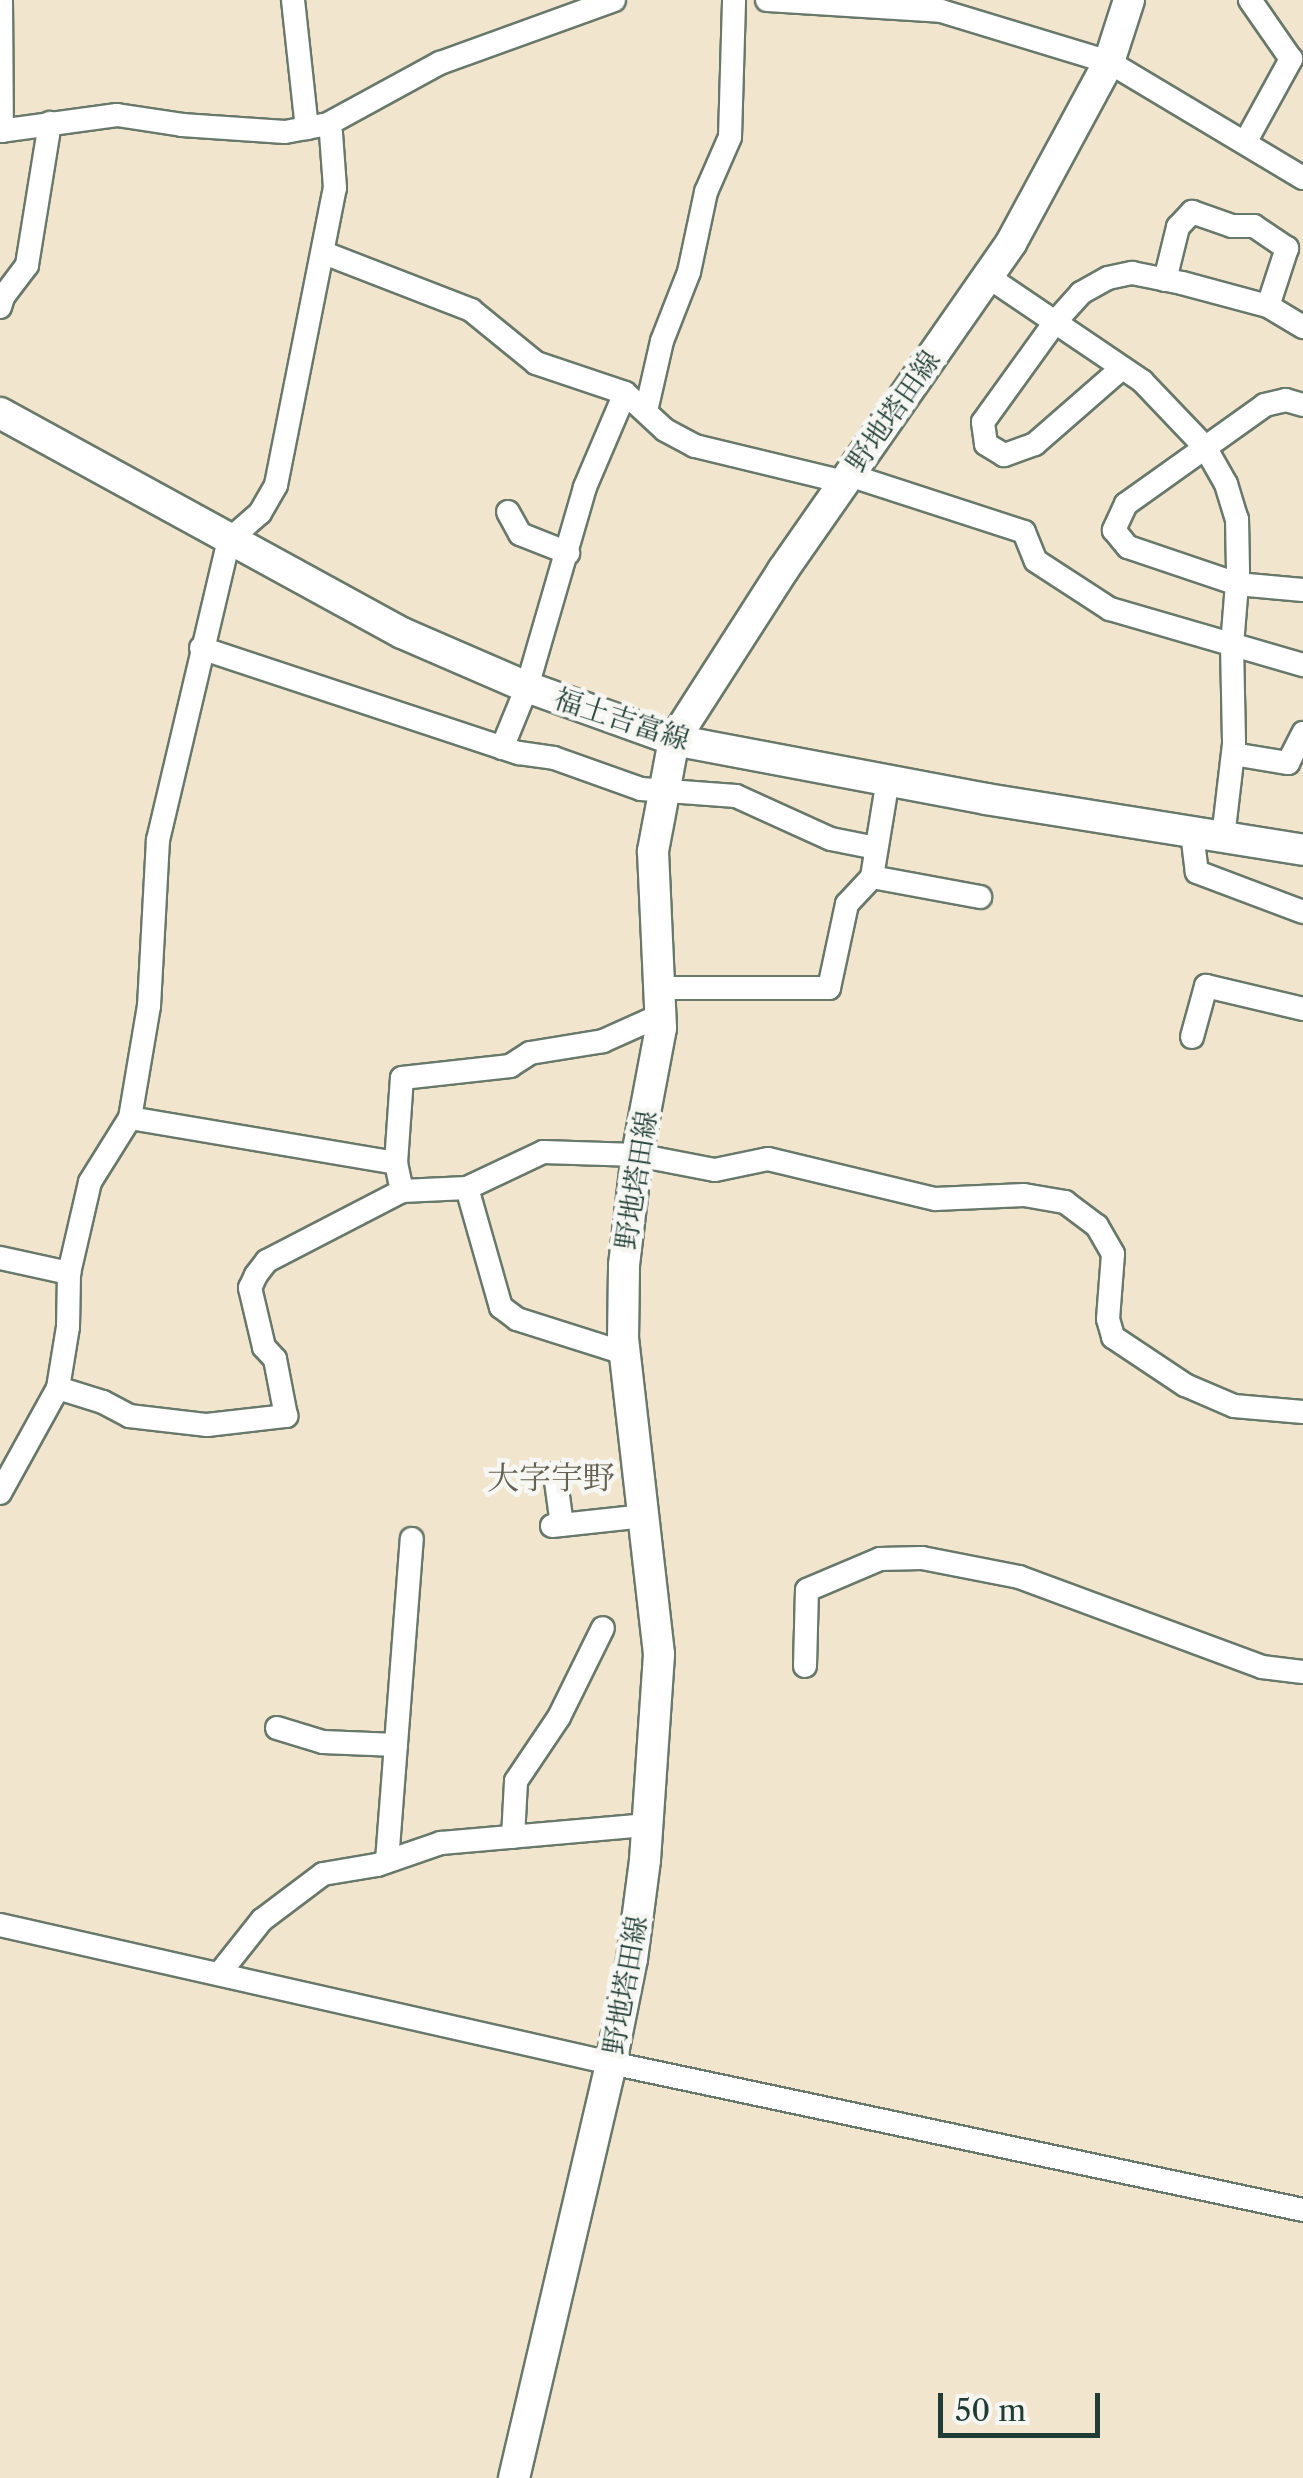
<!DOCTYPE html>
<html>
<head>
<meta charset="utf-8">
<style>
	body { margin:0 }
	#map { position:relative; width:1303px; height:2478px; overflow:hidden; background:#f1e5cd; font-family:"Libre Caslon Text","Noto Serif JP",serif }
	div>[style] { position:absolute }
	.roads { filter:drop-shadow(2px 0 #68786a) drop-shadow(-2px 0 #68786a) drop-shadow(0 2px #68786a) drop-shadow(0 -2px #68786a) }
	.minor>* { height:22px; margin:-11px; padding:0 11px; transform-origin:11px; border-radius:11px; background:#fff }
	.major>* { height:30px; margin:-15px; padding:0 15px; transform-origin:15px; border-radius:15px; background:#fff }
	span { translate:-50% -50%; white-space:nowrap; text-align:center; line-height:1.15; -webkit-text-stroke:9px #f6f6f2; paint-order:stroke }
	.street-label { font-size:28px; color:#1f3d34 }
	.quarter-label { font-size:32px; color:#656153 }
	.scale { position:absolute; left:938px; top:2393px; width:162px; height:45px; box-sizing:border-box; border:5px solid #1f3d34; border-top:0; padding-left:12px; font-size:30px; line-height:35px; white-space:nowrap; color:#1f3d34; -webkit-text-stroke:8px #f6f6f2; paint-order:stroke }
</style>
</head>
<body>
<div id="map">
	<div class="roads">
		<div class="minor">
			<i style="left:1px;top:0;width:131px;rotate:89.6deg"></i>
			<i style="left:293px;top:0;width:129px;rotate:83.8deg"></i>
			<i style="left:767px;top:0;width:174px;rotate:3.6deg"></i>
			<i style="left:941px;top:11px;width:176px;rotate:16.9deg"></i>
			<i style="left:1109px;top:62px;width:226px;rotate:30.9deg"></i>
			<i style="left:0;top:131px;width:118px;rotate:-7.8deg"></i>
			<i style="left:117px;top:115px;width:66px;rotate:8.7deg"></i>
			<i style="left:182px;top:125px;width:103px;rotate:3.9deg"></i>
			<i style="left:285px;top:132px;width:44px;rotate:-10.5deg"></i>
			<i style="left:328px;top:124px;width:128px;rotate:-28.6deg"></i>
			<i style="left:440px;top:63px;width:185px;rotate:-19.9deg"></i>
			<i style="left:1246px;top:141px;width:94px;rotate:-61.2deg"></i>
			<i style="left:1291px;top:59px;width:72px;rotate:-124.8deg"></i>
			<i style="left:324px;top:253px;width:158px;rotate:21.2deg"></i>
			<i style="left:471px;top:310px;width:84px;rotate:39.2deg"></i>
			<i style="left:536px;top:363px;width:94px;rotate:18.6deg"></i>
			<i style="left:625px;top:393px;width:54px;rotate:42.8deg"></i>
			<i style="left:665px;top:430px;width:34px;rotate:28deg"></i>
			<i style="left:695px;top:446px;width:153px;rotate:13.6deg"></i>
			<i style="left:987px;top:276px;width:187px;rotate:34.1deg"></i>
			<i style="left:1142px;top:381px;width:91px;rotate:46.3deg"></i>
			<i style="left:1205px;top:447px;width:43px;rotate:60.4deg"></i>
			<i style="left:1226px;top:484px;width:37px;rotate:73deg"></i>
			<i style="left:1237px;top:519px;width:52px;rotate:88.9deg"></i>
			<i style="left:1238px;top:571px;width:74px;rotate:94.6deg"></i>
			<i style="left:1232px;top:645px;width:99px;rotate:88.8deg"></i>
			<i style="left:1234px;top:744px;width:95px;rotate:96.7deg"></i>
			<i style="left:1165px;top:280px;width:55px;rotate:-76.2deg"></i>
			<i style="left:1178px;top:227px;width:21px;rotate:-47deg"></i>
			<i style="left:1192px;top:212px;width:42px;rotate:19.3deg"></i>
			<i style="left:1232px;top:226px;width:22px"></i>
			<i style="left:1254px;top:226px;width:40px;rotate:34deg"></i>
			<i style="left:1287px;top:248px;width:61px;rotate:108.1deg"></i>
			<i style="left:0;top:307px;width:10px;rotate:-73deg"></i>
			<i style="left:3px;top:297px;width:40px;rotate:-53deg"></i>
			<i style="left:27px;top:265px;width:144px;rotate:-80.8deg"></i>
			<i style="left:1122px;top:368px;width:116px;rotate:138.9deg"></i>
			<i style="left:1035px;top:444px;width:33px;rotate:160deg"></i>
			<i style="left:1004px;top:455px;width:21px;rotate:-149deg"></i>
			<i style="left:986px;top:444px;width:22px;rotate:-98deg"></i>
			<i style="left:983px;top:422px;width:123px;rotate:-54.2deg"></i>
			<i style="left:1055px;top:322px;width:39px;rotate:-48deg"></i>
			<i style="left:1081px;top:293px;width:31px;rotate:-29deg"></i>
			<i style="left:1108px;top:278px;width:25px;rotate:-12deg"></i>
			<i style="left:1132px;top:273px;width:51px;rotate:11.3deg"></i>
			<i style="left:1182px;top:283px;width:89px;rotate:15deg"></i>
			<i style="left:1268px;top:306px;width:41px;rotate:31deg"></i>
			<i style="left:1303px;top:405px;width:18px;rotate:-164deg"></i>
			<i style="left:1286px;top:400px;width:22px;rotate:167deg"></i>
			<i style="left:1265px;top:405px;width:171px;rotate:144.5deg"></i>
			<i style="left:1126px;top:504px;width:29px;rotate:115deg"></i>
			<i style="left:1114px;top:530px;width:22px;rotate:51deg"></i>
			<i style="left:1128px;top:547px;width:115px;rotate:18.7deg"></i>
			<i style="left:1237px;top:584px;width:66px;rotate:5.2deg"></i>
			<i style="left:646px;top:411px;width:72px;rotate:-77.1deg"></i>
			<i style="left:662px;top:341px;width:74px;rotate:-68.6deg"></i>
			<i style="left:689px;top:272px;width:82px;rotate:-78deg"></i>
			<i style="left:706px;top:192px;width:60px;rotate:-66.4deg"></i>
			<i style="left:730px;top:137px;width:137px;rotate:-88.3deg"></i>
			<i style="left:849px;top:475px;width:184px;rotate:18deg"></i>
			<i style="left:1024px;top:532px;width:31px;rotate:68deg"></i>
			<i style="left:1036px;top:561px;width:88px;rotate:33deg"></i>
			<i style="left:1110px;top:609px;width:201px;rotate:16.2deg"></i>
			<i style="left:508px;top:512px;width:25px;rotate:61deg"></i>
			<i style="left:520px;top:534px;width:52px;rotate:21.6deg"></i>
			<i style="left:201px;top:648px;width:335px;rotate:18.3deg"></i>
			<i style="left:519px;top:753px;width:35px;rotate:8deg"></i>
			<i style="left:554px;top:758px;width:92px;rotate:19.6deg"></i>
			<i style="left:641px;top:789px;width:95px;rotate:4.2deg"></i>
			<i style="left:736px;top:796px;width:104px;rotate:24.4deg"></i>
			<i style="left:831px;top:839px;width:46px;rotate:11.3deg"></i>
			<i style="left:502px;top:748px;width:66px;rotate:-67.7deg"></i>
			<i style="left:527px;top:687px;width:208px;rotate:-73.8deg"></i>
			<i style="left:585px;top:487px;width:102px;rotate:-66.9deg"></i>
			<i style="left:1233px;top:754px;width:56px;rotate:9.3deg"></i>
			<i style="left:1288px;top:763px;width:34px;rotate:-63deg"></i>
			<i style="left:1192px;top:833px;width:39px;rotate:83deg"></i>
			<i style="left:1197px;top:872px;width:113px;rotate:20.7deg"></i>
			<i style="left:872px;top:877px;width:110px;rotate:10.5deg"></i>
			<i style="left:661px;top:988px;width:168px"></i>
			<i style="left:829px;top:988px;width:86px;rotate:-77.9deg"></i>
			<i style="left:847px;top:904px;width:37px;rotate:-47deg"></i>
			<i style="left:872px;top:877px;width:99px;rotate:-80.7deg"></i>
			<i style="left:1192px;top:1037px;width:53px;rotate:-74.6deg"></i>
			<i style="left:1206px;top:986px;width:100px;rotate:13.3deg"></i>
			<i style="left:130px;top:1118px;width:270px;rotate:9.6deg"></i>
			<i style="left:396px;top:1163px;width:29px;rotate:78deg"></i>
			<i style="left:402px;top:1191px;width:65px;rotate:-2.6deg"></i>
			<i style="left:467px;top:1188px;width:84px;rotate:-25.3deg"></i>
			<i style="left:543px;top:1152px;width:94px;rotate:1.8deg"></i>
			<i style="left:637px;top:1155px;width:79px;rotate:10.9deg"></i>
			<i style="left:715px;top:1170px;width:54px;rotate:-11.7deg"></i>
			<i style="left:768px;top:1159px;width:172px;rotate:13.5deg"></i>
			<i style="left:935px;top:1199px;width:89px;rotate:-2.6deg"></i>
			<i style="left:1024px;top:1195px;width:42px;rotate:9.7deg"></i>
			<i style="left:1065px;top:1202px;width:40px;rotate:37deg"></i>
			<i style="left:1097px;top:1226px;width:32px;rotate:60deg"></i>
			<i style="left:1113px;top:1254px;width:65px;rotate:94.4deg"></i>
			<i style="left:1108px;top:1319px;width:19px;rotate:74deg"></i>
			<i style="left:1113px;top:1337px;width:87px;rotate:33.7deg"></i>
			<i style="left:1185px;top:1385px;width:53px;rotate:23.2deg"></i>
			<i style="left:1234px;top:1406px;width:69px;rotate:5deg"></i>
			<i style="left:396px;top:1163px;width:85px;rotate:-86deg"></i>
			<i style="left:402px;top:1078px;width:109px;rotate:-6.3deg"></i>
			<i style="left:510px;top:1066px;width:24px;rotate:-33deg"></i>
			<i style="left:530px;top:1053px;width:74px;rotate:-9.3deg"></i>
			<i style="left:603px;top:1041px;width:64px;rotate:-24.1deg"></i>
			<i style="left:467px;top:1188px;width:124px;rotate:74.1deg"></i>
			<i style="left:501px;top:1307px;width:20px;rotate:37deg"></i>
			<i style="left:517px;top:1319px;width:112px;rotate:17.6deg"></i>
			<i style="left:0;top:1258px;width:71px;rotate:12.3deg"></i>
			<i style="left:58px;top:1388px;width:47px;rotate:17.3deg"></i>
			<i style="left:103px;top:1402px;width:30px;rotate:28deg"></i>
			<i style="left:129px;top:1416px;width:79px;rotate:6.6deg"></i>
			<i style="left:207px;top:1425px;width:80px;rotate:-6.5deg"></i>
			<i style="left:286px;top:1416px;width:58px;rotate:-100.9deg"></i>
			<i style="left:275px;top:1359px;width:16px;rotate:-133deg"></i>
			<i style="left:264px;top:1347px;width:61px;rotate:-103.3deg"></i>
			<i style="left:250px;top:1288px;width:14px;rotate:-65deg"></i>
			<i style="left:256px;top:1275px;width:18px;rotate:-52deg"></i>
			<i style="left:267px;top:1261px;width:152px;rotate:-27.4deg"></i>
			<i style="left:555px;top:1474px;width:51px;rotate:82.2deg"></i>
			<i style="left:0;top:1493px;width:120px;rotate:-61.1deg"></i>
			<i style="left:58px;top:1388px;width:62px;rotate:-80.7deg"></i>
			<i style="left:68px;top:1327px;width:54px;rotate:-88.9deg"></i>
			<i style="left:69px;top:1273px;width:93px;rotate:-77deg"></i>
			<i style="left:90px;top:1182px;width:75px;rotate:-58deg"></i>
			<i style="left:130px;top:1118px;width:114px;rotate:-80.4deg"></i>
			<i style="left:149px;top:1006px;width:166px;rotate:-86.9deg"></i>
			<i style="left:158px;top:840px;width:308px;rotate:-76.7deg"></i>
			<i style="left:229px;top:540px;width:41px;rotate:-41.1deg"></i>
			<i style="left:260px;top:513px;width:32px;rotate:-60deg"></i>
			<i style="left:276px;top:485px;width:303px;rotate:-78.8deg"></i>
			<i style="left:335px;top:188px;width:55px;rotate:-94.2deg"></i>
			<i style="left:552px;top:1526px;width:93px;rotate:-6.2deg"></i>
			<i style="left:805px;top:1666px;width:76px;rotate:-88.5deg"></i>
			<i style="left:807px;top:1590px;width:79px;rotate:-23deg"></i>
			<i style="left:880px;top:1559px;width:42px;rotate:-1.4deg"></i>
			<i style="left:922px;top:1558px;width:99px;rotate:11.1deg"></i>
			<i style="left:1019px;top:1577px;width:259px;rotate:20.3deg"></i>
			<i style="left:1262px;top:1667px;width:41px;rotate:7deg"></i>
			<i style="left:277px;top:1728px;width:48px;rotate:16.9deg"></i>
			<i style="left:323px;top:1742px;width:73px;rotate:2.4deg"></i>
			<i style="left:513px;top:1837px;width:56px;rotate:-86.9deg"></i>
			<i style="left:516px;top:1781px;width:77px;rotate:-56.1deg"></i>
			<i style="left:559px;top:1717px;width:99px;rotate:-63.7deg"></i>
			<i style="left:387px;top:1861px;width:323px;rotate:-85.6deg"></i>
			<i style="left:0;top:1925px;width:626px;rotate:12.73deg"></i>
			<i style="left:611px;top:2063px;width:707px;rotate:11.99deg"></i>
			<i style="left:219px;top:1974px;width:69px;rotate:-51.5deg"></i>
			<i style="left:262px;top:1920px;width:76px;rotate:-37deg"></i>
			<i style="left:323px;top:1874px;width:55px;rotate:-9.5deg"></i>
			<i style="left:377px;top:1865px;width:68px;rotate:-19deg"></i>
			<i style="left:441px;top:1843px;width:208px;rotate:-5deg"></i>
		</div>
		<div class="major">
			<i style="left:0;top:413px;width:458px;rotate:28.7deg"></i>
			<i style="left:402px;top:633px;width:136px;rotate:23.4deg"></i>
			<i style="left:527px;top:687px;width:156px;rotate:19.8deg"></i>
			<i style="left:674px;top:740px;width:318px;rotate:10.7deg"></i>
			<i style="left:986px;top:799px;width:321px;rotate:9.1deg"></i>
			<i style="left:514px;top:2478px;width:426px;rotate:-76.8deg"></i>
			<i style="left:611px;top:2063px;width:106px;rotate:-78.6deg"></i>
			<i style="left:632px;top:1959px;width:100px;rotate:-82.5deg"></i>
			<i style="left:645px;top:1860px;width:206px;rotate:-86.1deg"></i>
			<i style="left:659px;top:1654px;width:316px;rotate:-96.5deg"></i>
			<i style="left:623px;top:1340px;width:75px;rotate:-89.2deg"></i>
			<i style="left:624px;top:1265px;width:111px;rotate:-83.3deg"></i>
			<i style="left:637px;top:1155px;width:129px;rotate:-79.3deg"></i>
			<i style="left:661px;top:1028px;width:177px;rotate:-92.6deg"></i>
			<i style="left:653px;top:851px;width:113px;rotate:-79.3deg"></i>
			<i style="left:674px;top:740px;width:202px;rotate:-57.3deg"></i>
			<i style="left:783px;top:570px;width:399px;rotate:-55.1deg"></i>
			<i style="left:1011px;top:243px;width:206px;rotate:-61.6deg"></i>
			<i style="left:1109px;top:62px;width:65px;rotate:-72.1deg"></i>
		</div>
	</div>
	<div class="street-label">
		<span style="left:893px;top:411px;rotate:-55deg">野地塔田線</span>
		<span style="left:622px;top:719px;rotate:18deg">福土吉富線</span>
		<span style="left:636px;top:1180px;rotate:-81deg">野地塔田線</span>
		<span style="left:625px;top:1985px;rotate:-80deg">野地塔田線</span>
	</div>
	<div class="quarter-label">
		<span style="left:551px;top:1478px">大字宇野</span>
	</div>
	<div class="scale">50 m</div>
</div>
</body>
</html>
